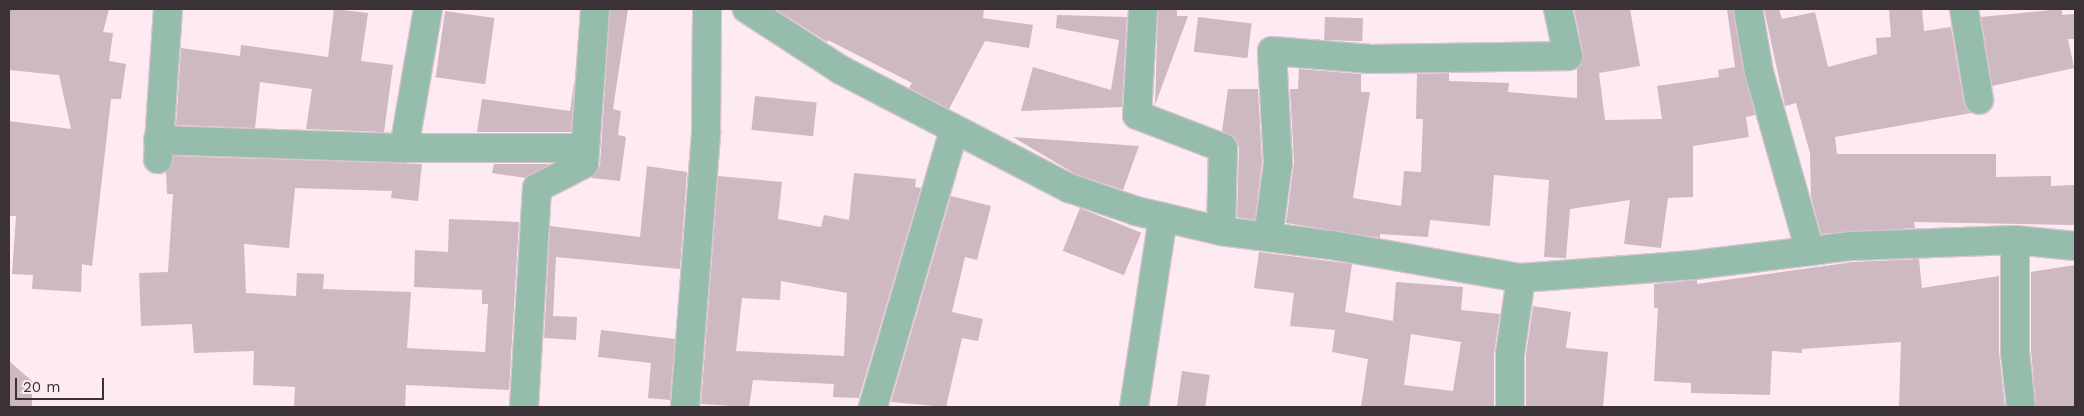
<!DOCTYPE html>
<html>
<head>
<meta charset="utf-8">
<style>
	body { margin:0 }
	#map { position:relative; width:2084px; height:416px; overflow:hidden; background:#fdeaf3; font-family:"Work Sans",sans-serif }
	div>[style] { position:absolute }
	.building>* { inset:0; background:#ceb8c2; transform-origin:0 0 }
	.roads { filter:drop-shadow(1px 0 #d6c5cd) drop-shadow(-1px 0 #d6c5cd) drop-shadow(0 1px #d6c5cd) drop-shadow(0 -1px #d6c5cd) }
	.minor>* { height:28px; margin:-14px; padding:0 14px; transform-origin:14px; border-radius:14px; background:#96bdab }
	span { translate:-50% -50%; white-space:nowrap; text-align:center; line-height:1.15; -webkit-text-stroke:5px #fdeaf3; paint-order:stroke }
	.frame { position:absolute; inset:0; border:10px solid #3a3236; pointer-events:none }
	.scale { position:absolute; left:15px; top:378px; width:89px; height:22px; box-sizing:border-box; border:2px solid #3a3236; border-top:0; padding-left:6px; font-size:15px; line-height:18px; white-space:nowrap; color:#3a3236; -webkit-text-stroke:4px #fdeaf3; paint-order:stroke }
</style>
</head>
<body>
<div id="map">
	<div class="building">
		<i style="clip-path:polygon(9px 9px,109px 9px,103px 32px,113px 33px,109px 61px,126px 64px,121px 99px,111px 99px,92px 266px,82px 264px,81px 292px,32px 289px,33px 275px,12px 274px,16px 216px,9px 216px,9px 121px,71px 129px,59px 75px,9px 70px)"></i>
		<i style="clip-path:polygon(334px 9px,368px 13px,361px 61px,393px 65px,384px 132px,306px 129px,312px 89px,260px 82px,255px 128px,176px 125px,181px 48px,240px 56px,241px 45px,328px 57px)"></i>
		<i style="clip-path:polygon(610px 9px,628px 9px,613px 109px,621px 111px,618px 135px,626px 137px,620px 181px,591px 178px,600px 165px)"></i>
		<i style="clip-path:polygon(775px 9px,984px 9px,983px 18px,1033px 25px,1029px 48px,985px 41px,949px 109px,909px 88px,912px 83px,828px 40px,827px 42px)"></i>
		<i style="clip-path:polygon(1158px 9px,1177px 9px,1177px 16px,1188px 16px,1155px 105px)"></i>
		<i style="clip-path:polygon(1574px 9px,1630px 9px,1640px 66px,1599px 73px,1605px 120px,1662px 119px,1657px 86px,1719px 77px,1718px 70px,1735px 67px,1727px 9px,1733px 9px,1755px 115px,1746px 117px,1749px 137px,1693px 146px,1693px 197px,1668px 198px,1661px 248px,1624px 244px,1630px 200px,1570px 209px,1566px 258px,1544px 257px,1549px 180px,1494px 175px,1490px 226px,1430px 220px,1428px 237px,1380px 234px,1380px 238px,1286px 223px,1294px 162px,1290px 89px,1298px 89px,1299px 69px,1361px 74px,1361px 92px,1370px 92px,1353px 198px,1401px 206px,1404px 171px,1421px 172px,1423px 119px,1416px 119px,1417px 74px,1449px 73px,1449px 81px,1509px 83px,1508px 92px,1577px 98px,1577px 69px,1583px 53px)"></i>
		<i style="clip-path:polygon(1764px 9px,1779px 9px,1782px 19px,1815px 12px,1828px 67px,1877px 54px,1876px 38px,1891px 37px,1889px 9px,1922px 9px,1924px 31px,1951px 27px,1964px 103px,1971px 113px,1835px 137px,1837px 154px,1996px 154px,1996px 177px,2051px 176px,2051px 186px,2075px 185px,2075px 225px,1914px 222px,1915px 228px,1821px 234px,1811px 197px,1810px 153px,1796px 103px,1785px 106px)"></i>
		<i style="clip-path:polygon(2062px 9px,2062px 15px,2075px 14px,2075px 39px,2068px 39px,2074px 68px,1992px 86px,1981px 17px)"></i>
		<i style="left:445px;top:11px;width:50px;height:67px;rotate:8deg"></i>
		<i style="clip-path:polygon(1057px 15px,1127px 17px,1122px 107px,1021px 111px,1033px 67px,1111px 90px,1119px 40px,1056px 28px)"></i>
		<i style="left:1198px;top:17px;width:54px;height:35px;rotate:7deg"></i>
		<i style="left:1325px;top:17px;width:38px;height:23px;rotate:2deg"></i>
		<i style="clip-path:polygon(575px 76px,571px 132px,477px 132px,482px 99px,570px 111px)"></i>
		<i style="clip-path:polygon(1228px 89px,1258px 89px,1262px 162px,1255px 220px,1237px 217px,1239px 148px,1236px 139px,1222px 131px)"></i>
		<i style="left:755px;top:96px;width:62px;height:34px;rotate:6deg"></i>
		<i style="clip-path:polygon(1013px 137px,1139px 146px,1123px 190px,1075px 174px)"></i>
		<i style="clip-path:polygon(174px 156px,422px 164px,418px 201px,391px 198px,392px 191px,295px 188px,289px 248px,244px 244px,246px 293px,296px 296px,297px 273px,324px 274px,323px 289px,411px 292px,407px 348px,485px 352px,488px 304px,482px 304px,482px 290px,414px 287px,415px 250px,448px 252px,449px 219px,519px 222px,509px 390px,406px 385px,405px 407px,294px 407px,295px 387px,253px 385px,254px 351px,194px 353px,192px 324px,141px 326px,139px 273px,168px 272px,173px 194px,167px 194px,166px 172px)"></i>
		<i style="clip-path:polygon(494px 164px,550px 164px,526px 178px,492px 173px)"></i>
		<i style="clip-path:polygon(647px 166px,687px 172px,680px 269px,556px 257px,553px 316px,577px 317px,576px 340px,544px 338px,550px 226px,640px 237px)"></i>
		<i style="clip-path:polygon(evenodd,854px 173px,916px 179px,915px 187px,921px 188px,859px 398px,833px 397px,834px 384px,753px 380px,749px 407px,701px 404px,718px 176px,782px 182px,778px 219px,821px 227px,824px 215px,849px 220px,854px 173px,781px 281px,847px 293px,844px 356px,736px 351px,742px 298px,780px 300px,781px 281px)"></i>
		<i style="clip-path:polygon(951px 196px,991px 206px,977px 260px,965px 257px,952px 312px,983px 319px,978px 341px,962px 338px,946px 407px,891px 402px)"></i>
		<i style="left:1080px;top:208px;width:66px;height:46px;rotate:22deg"></i>
		<i style="clip-path:polygon(evenodd,1259px 252px,1352px 264px,1345px 312px,1393px 321px,1396px 282px,1463px 287px,1461px 310px,1500px 314px,1494px 354px,1494px 407px,1361px 407px,1368px 359px,1332px 352px,1335px 330px,1290px 326px,1294px 293px,1254px 288px,1259px 252px,1411px 334px,1461px 342px,1453px 391px,1404px 385px,1411px 334px)"></i>
		<i style="clip-path:polygon(1919px 259px,1922px 288px,1999px 276px,1999px 352px,2005px 407px,1899px 407px,1901px 342px,1802px 349px,1802px 353px,1772px 351px,1770px 395px,1691px 393px,1691px 383px,1654px 381px,1658px 308px,1654px 308px,1654px 284px,1697px 280px,1697px 284px,1853px 262px)"></i>
		<i style="clip-path:polygon(2075px 265px,2075px 407px,2036px 407px,2031px 351px,2031px 272px)"></i>
		<i style="clip-path:polygon(1533px 306px,1571px 312px,1566px 348px,1608px 352px,1603px 407px,1526px 407px,1526px 355px)"></i>
		<i style="clip-path:polygon(601px 330px,675px 339px,670px 400px,648px 398px,651px 363px,598px 357px)"></i>
		<i style="clip-path:polygon(9px 361px,32px 381px,32px 407px,9px 407px)"></i>
		<i style="left:1182px;top:371px;width:28px;height:36px;rotate:8deg"></i>
	</div>
	<div class="roads">
		<div class="minor">
			<i style="left:747px;top:9px;width:112px;rotate:33deg"></i>
			<i style="left:841px;top:70px;width:257px;rotate:27.4deg"></i>
			<i style="left:1069px;top:188px;width:71px;rotate:18.9deg"></i>
			<i style="left:1136px;top:211px;width:87px;rotate:13.2deg"></i>
			<i style="left:1221px;top:231px;width:111px;rotate:7.3deg"></i>
			<i style="left:1331px;top:245px;width:193px;rotate:9.9deg"></i>
			<i style="left:1521px;top:278px;width:173px;rotate:-4.3deg"></i>
			<i style="left:1694px;top:265px;width:159px;rotate:-6.9deg"></i>
			<i style="left:1852px;top:246px;width:163px;rotate:-2.1deg"></i>
			<i style="left:2015px;top:240px;width:60px;rotate:5.7deg"></i>
			<i style="left:1143px;top:9px;width:106px;rotate:93.2deg"></i>
			<i style="left:1137px;top:115px;width:92px;rotate:21deg"></i>
			<i style="left:1223px;top:148px;width:83px;rotate:91.4deg"></i>
			<i style="left:1748px;top:9px;width:64px;rotate:80.1deg"></i>
			<i style="left:1759px;top:72px;width:186px;rotate:74.1deg"></i>
			<i style="left:1964px;top:9px;width:92px;rotate:80.6deg"></i>
			<i style="left:158px;top:140px;width:246px;rotate:1.9deg"></i>
			<i style="left:404px;top:148px;width:181px"></i>
			<i style="left:404px;top:148px;width:141px;rotate:-80.2deg"></i>
			<i style="left:158px;top:159px;width:150px;rotate:-86.2deg"></i>
			<i style="left:1268px;top:237px;width:75px;rotate:-82.3deg"></i>
			<i style="left:1278px;top:163px;width:112px;rotate:-93.1deg"></i>
			<i style="left:1272px;top:51px;width:99px;rotate:4.6deg"></i>
			<i style="left:1371px;top:59px;width:197px;rotate:-0.9deg"></i>
			<i style="left:1568px;top:56px;width:48px;rotate:-102deg"></i>
			<i style="left:2015px;top:240px;width:112px;rotate:90deg"></i>
			<i style="left:2015px;top:352px;width:55px;rotate:83.8deg"></i>
			<i style="left:524px;top:407px;width:219px;rotate:-86.6deg"></i>
			<i style="left:537px;top:188px;width:53px;rotate:-27.1deg"></i>
			<i style="left:584px;top:164px;width:155px;rotate:-85.9deg"></i>
			<i style="left:685px;top:407px;width:277px;rotate:-85.6deg"></i>
			<i style="left:706px;top:131px;width:122px;rotate:-89.5deg"></i>
			<i style="left:873px;top:407px;width:289px;rotate:-73.7deg"></i>
			<i style="left:1134px;top:407px;width:192px;rotate:-81.3deg"></i>
			<i style="left:1510px;top:407px;width:53px;rotate:-90deg"></i>
			<i style="left:1510px;top:354px;width:77px;rotate:-81.8deg"></i>
		</div>
	</div>
	<div class="frame"></div>
	<div class="scale">20 m</div>
</div>
</body>
</html>
